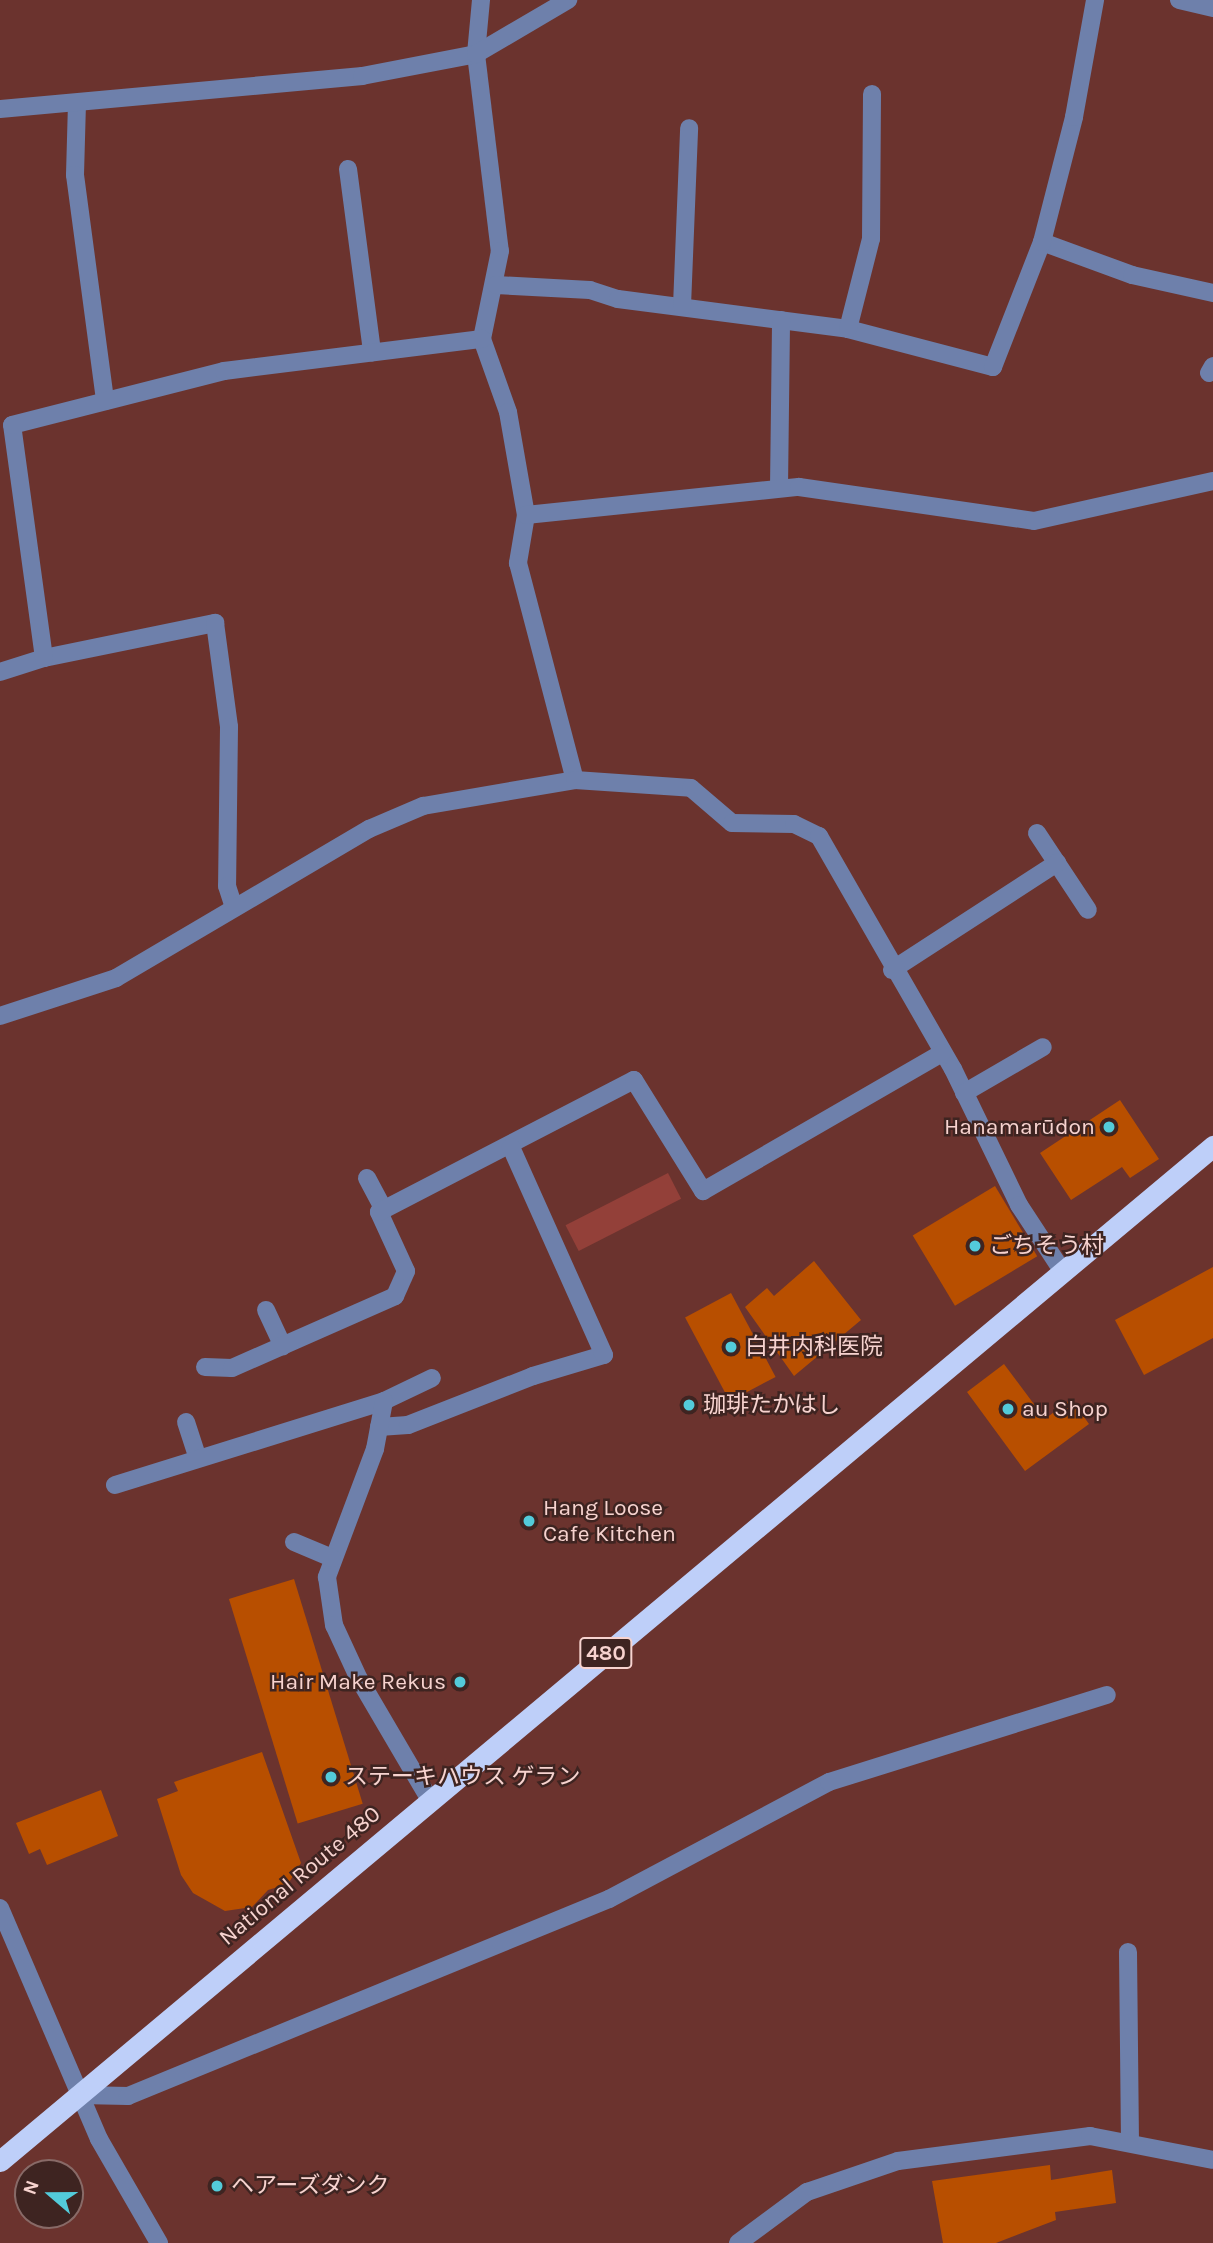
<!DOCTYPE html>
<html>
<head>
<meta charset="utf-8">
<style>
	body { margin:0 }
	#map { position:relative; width:1213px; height:2243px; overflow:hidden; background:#6b332e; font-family:Karla,"Noto Sans JP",sans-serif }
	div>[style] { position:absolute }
	.green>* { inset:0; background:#934039; transform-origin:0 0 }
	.building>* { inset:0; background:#b84f00; transform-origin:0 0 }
	.minor>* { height:18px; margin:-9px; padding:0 9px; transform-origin:9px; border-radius:9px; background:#6e80ab }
	.highway>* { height:21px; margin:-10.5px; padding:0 10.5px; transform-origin:10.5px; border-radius:10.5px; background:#becff9 }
	.dots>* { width:19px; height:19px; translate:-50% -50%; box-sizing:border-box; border:4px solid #3e2421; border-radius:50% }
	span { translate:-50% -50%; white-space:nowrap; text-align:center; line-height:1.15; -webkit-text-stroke:5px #3e2421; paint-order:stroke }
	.shield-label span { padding:2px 5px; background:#3e2421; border:2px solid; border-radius:5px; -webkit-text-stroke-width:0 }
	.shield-label { font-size:21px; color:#f7d3cf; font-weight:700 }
	.poi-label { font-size:23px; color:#f7d3cf }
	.right { translate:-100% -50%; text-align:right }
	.left { translate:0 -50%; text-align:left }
	.street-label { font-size:23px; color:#f7d3cf }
	.north { position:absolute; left:14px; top:2159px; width:70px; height:70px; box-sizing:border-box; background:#3e2421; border:2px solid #886a67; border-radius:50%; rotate:290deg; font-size:19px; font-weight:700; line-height:28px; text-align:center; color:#f7d3cf }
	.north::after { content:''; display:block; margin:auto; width:24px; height:32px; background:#53cbda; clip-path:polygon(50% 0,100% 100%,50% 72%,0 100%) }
</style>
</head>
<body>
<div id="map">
	<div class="green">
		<i style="left:668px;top:1173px;width:29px;height:115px;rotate:63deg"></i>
	</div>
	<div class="building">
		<i style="clip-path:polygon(1120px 1100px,1159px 1159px,1130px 1178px,1122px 1167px,1071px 1200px,1040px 1153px)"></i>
		<i style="left:995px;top:1186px;width:82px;height:96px;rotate:59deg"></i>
		<i style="clip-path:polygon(814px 1261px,861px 1320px,794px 1376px,745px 1307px,767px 1288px,774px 1296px)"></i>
		<i style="clip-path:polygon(1213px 1267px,1213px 1338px,1144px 1375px,1115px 1320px)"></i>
		<i style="left:731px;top:1293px;width:95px;height:52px;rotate:62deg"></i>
		<i style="clip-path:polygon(1004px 1364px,1045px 1419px,1071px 1399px,1089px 1424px,1025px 1471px,967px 1392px)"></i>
		<i style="left:294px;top:1579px;width:235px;height:68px;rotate:73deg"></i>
		<i style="clip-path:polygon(262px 1752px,301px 1863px,288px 1884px,268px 1890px,252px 1907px,225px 1911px,193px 1893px,181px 1875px,157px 1799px,178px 1791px,174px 1782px)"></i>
		<i style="clip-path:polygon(101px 1790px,118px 1836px,47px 1865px,40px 1849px,29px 1854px,16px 1823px)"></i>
		<i style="clip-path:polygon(1050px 2165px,1051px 2180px,1112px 2170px,1116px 2203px,1055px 2212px,1056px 2220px,996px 2243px,943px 2243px,932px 2181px)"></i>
	</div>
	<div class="minor">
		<i style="left:481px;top:0;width:54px;rotate:95.3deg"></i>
		<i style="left:476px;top:54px;width:198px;rotate:83.1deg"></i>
		<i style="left:500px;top:251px;width:90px;rotate:101.6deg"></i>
		<i style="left:482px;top:339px;width:77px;rotate:70.4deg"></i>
		<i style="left:508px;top:412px;width:105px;rotate:80.1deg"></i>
		<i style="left:526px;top:515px;width:49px;rotate:99.5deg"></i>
		<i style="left:518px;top:563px;width:224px;rotate:75.3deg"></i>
		<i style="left:1179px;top:0;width:35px;rotate:13deg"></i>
		<i style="left:77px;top:103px;width:72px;rotate:91.6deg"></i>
		<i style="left:75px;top:175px;width:228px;rotate:82.4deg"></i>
		<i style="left:0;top:109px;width:364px;rotate:-5.2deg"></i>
		<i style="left:362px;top:76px;width:116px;rotate:-10.9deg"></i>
		<i style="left:476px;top:54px;width:107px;rotate:-30.4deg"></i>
		<i style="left:348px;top:169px;width:185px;rotate:82.5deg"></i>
		<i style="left:1042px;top:242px;width:96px;rotate:20.1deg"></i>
		<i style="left:1132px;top:275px;width:83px;rotate:12.5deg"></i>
		<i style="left:496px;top:285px;width:94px;rotate:3deg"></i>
		<i style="left:590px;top:290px;width:29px;rotate:18deg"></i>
		<i style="left:618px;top:299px;width:232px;rotate:7.4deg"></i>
		<i style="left:848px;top:329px;width:150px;rotate:14.7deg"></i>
		<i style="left:993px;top:367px;width:134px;rotate:-68.6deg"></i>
		<i style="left:1042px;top:242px;width:129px;rotate:-75.6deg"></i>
		<i style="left:1074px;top:117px;width:119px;rotate:-79.8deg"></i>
		<i style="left:682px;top:306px;width:178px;rotate:-87.7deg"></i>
		<i style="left:848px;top:329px;width:93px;rotate:-75.7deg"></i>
		<i style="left:871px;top:239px;width:145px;rotate:-89.6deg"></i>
		<i style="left:1209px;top:373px;width:8px;rotate:-60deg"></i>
		<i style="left:779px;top:488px;width:168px;rotate:-89.3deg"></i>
		<i style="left:526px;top:515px;width:274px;rotate:-5.9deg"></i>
		<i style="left:799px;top:487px;width:237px;rotate:8.2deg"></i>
		<i style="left:1034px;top:521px;width:183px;rotate:-12.6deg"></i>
		<i style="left:44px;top:658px;width:175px;rotate:-11.6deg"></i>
		<i style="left:215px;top:623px;width:105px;rotate:82.3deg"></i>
		<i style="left:229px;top:727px;width:159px;rotate:90.7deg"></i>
		<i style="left:227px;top:886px;width:20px;rotate:72deg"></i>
		<i style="left:0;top:672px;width:46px;rotate:-17.7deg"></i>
		<i style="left:44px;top:658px;width:235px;rotate:-97.8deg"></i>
		<i style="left:12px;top:425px;width:219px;rotate:-14.3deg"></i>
		<i style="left:224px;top:371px;width:260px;rotate:-7.1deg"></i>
		<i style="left:1037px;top:833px;width:92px;rotate:56.5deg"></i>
		<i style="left:892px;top:970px;width:197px;rotate:-33deg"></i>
		<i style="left:0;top:1016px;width:122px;rotate:-18.1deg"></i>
		<i style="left:116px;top:978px;width:294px;rotate:-30.5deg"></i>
		<i style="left:369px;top:829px;width:59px;rotate:-23.1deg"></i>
		<i style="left:423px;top:806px;width:154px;rotate:-9.7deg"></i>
		<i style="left:575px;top:780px;width:116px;rotate:3.9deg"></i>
		<i style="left:691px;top:788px;width:54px;rotate:40.5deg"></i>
		<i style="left:732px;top:823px;width:62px;rotate:0.9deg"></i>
		<i style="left:794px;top:824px;width:28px;rotate:26deg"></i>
		<i style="left:819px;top:836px;width:269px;rotate:60.1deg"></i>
		<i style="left:953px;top:1069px;width:151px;rotate:64.1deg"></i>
		<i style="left:1019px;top:1205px;width:80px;rotate:56.7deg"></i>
		<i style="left:964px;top:1093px;width:91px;rotate:-30.2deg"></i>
		<i style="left:367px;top:1178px;width:36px;rotate:62deg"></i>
		<i style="left:266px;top:1310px;width:40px;rotate:65deg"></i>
		<i style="left:205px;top:1367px;width:27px;rotate:2deg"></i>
		<i style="left:232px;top:1368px;width:178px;rotate:-23.8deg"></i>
		<i style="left:395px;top:1296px;width:27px;rotate:-66deg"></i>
		<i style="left:406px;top:1271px;width:65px;rotate:-114.6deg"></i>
		<i style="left:379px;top:1212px;width:287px;rotate:-27.4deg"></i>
		<i style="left:634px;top:1080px;width:131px;rotate:58.1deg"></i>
		<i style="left:703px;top:1191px;width:276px;rotate:-30deg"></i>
		<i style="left:384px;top:1401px;width:53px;rotate:-25.6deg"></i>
		<i style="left:186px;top:1422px;width:35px;rotate:72deg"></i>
		<i style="left:379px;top:1427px;width:29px;rotate:-4deg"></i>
		<i style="left:408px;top:1425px;width:134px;rotate:-21.4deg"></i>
		<i style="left:533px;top:1376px;width:74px;rotate:-16.5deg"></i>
		<i style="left:604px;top:1355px;width:228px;rotate:-114.1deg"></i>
		<i style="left:115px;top:1485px;width:282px;rotate:-17.3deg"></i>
		<i style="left:384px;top:1401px;width:49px;rotate:100.6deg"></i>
		<i style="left:375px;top:1449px;width:137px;rotate:110.6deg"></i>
		<i style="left:327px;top:1577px;width:49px;rotate:81.7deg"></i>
		<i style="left:334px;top:1625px;width:60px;rotate:65.2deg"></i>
		<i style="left:359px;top:1679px;width:140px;rotate:59.6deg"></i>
		<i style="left:294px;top:1542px;width:41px;rotate:22.8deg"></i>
		<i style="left:0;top:1908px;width:251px;rotate:66.8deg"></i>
		<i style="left:99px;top:2139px;width:120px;rotate:60deg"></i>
		<i style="left:1128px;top:1952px;width:189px;rotate:89.4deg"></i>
		<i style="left:80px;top:2095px;width:48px;rotate:1.2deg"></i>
		<i style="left:128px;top:2096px;width:520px;rotate:-22.27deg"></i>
		<i style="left:609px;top:1899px;width:249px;rotate:-28deg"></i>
		<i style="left:829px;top:1782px;width:291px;rotate:-17.4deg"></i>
		<i style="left:738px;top:2243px;width:86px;rotate:-36.5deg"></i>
		<i style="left:807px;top:2192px;width:96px;rotate:-18.8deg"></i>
		<i style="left:898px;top:2161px;width:194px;rotate:-7.4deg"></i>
		<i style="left:1090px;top:2136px;width:125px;rotate:11deg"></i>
	</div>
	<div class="highway">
		<i style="left:0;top:2161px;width:1582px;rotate:-39.92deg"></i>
	</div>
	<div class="dots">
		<i style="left:1109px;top:1127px;background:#53cbda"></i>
		<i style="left:975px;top:1246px;background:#53cbda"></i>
		<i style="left:731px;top:1347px;background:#53cbda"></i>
		<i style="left:689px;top:1405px;background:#53cbda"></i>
		<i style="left:1008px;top:1409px;background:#53cbda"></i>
		<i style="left:529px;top:1521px;background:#53cbda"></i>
		<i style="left:460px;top:1682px;background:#53cbda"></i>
		<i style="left:331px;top:1777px;background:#53cbda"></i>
		<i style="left:217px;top:2186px;background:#53cbda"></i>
	</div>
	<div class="shield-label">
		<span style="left:606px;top:1653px">480</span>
	</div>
	<div class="poi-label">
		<span class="right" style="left:1095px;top:1127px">Hanamarūdon</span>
		<span class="left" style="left:989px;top:1246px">ごちそう村</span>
		<span class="left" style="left:745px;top:1347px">白井内科医院</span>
		<span class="left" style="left:703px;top:1405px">珈琲たかはし</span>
		<span class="left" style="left:1022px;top:1409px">au Shop</span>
		<span class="left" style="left:543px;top:1521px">Hang Loose<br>Cafe Kitchen</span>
		<span class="right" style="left:446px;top:1682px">Hair Make Rekus</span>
		<span class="left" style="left:345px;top:1777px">ステーキハウス ゲラン</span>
		<span class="left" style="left:231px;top:2186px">ヘアーズダンク</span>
	</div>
	<div class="street-label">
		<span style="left:300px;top:1876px;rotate:-40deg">National Route 480</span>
	</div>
	<div class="north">N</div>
</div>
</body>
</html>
